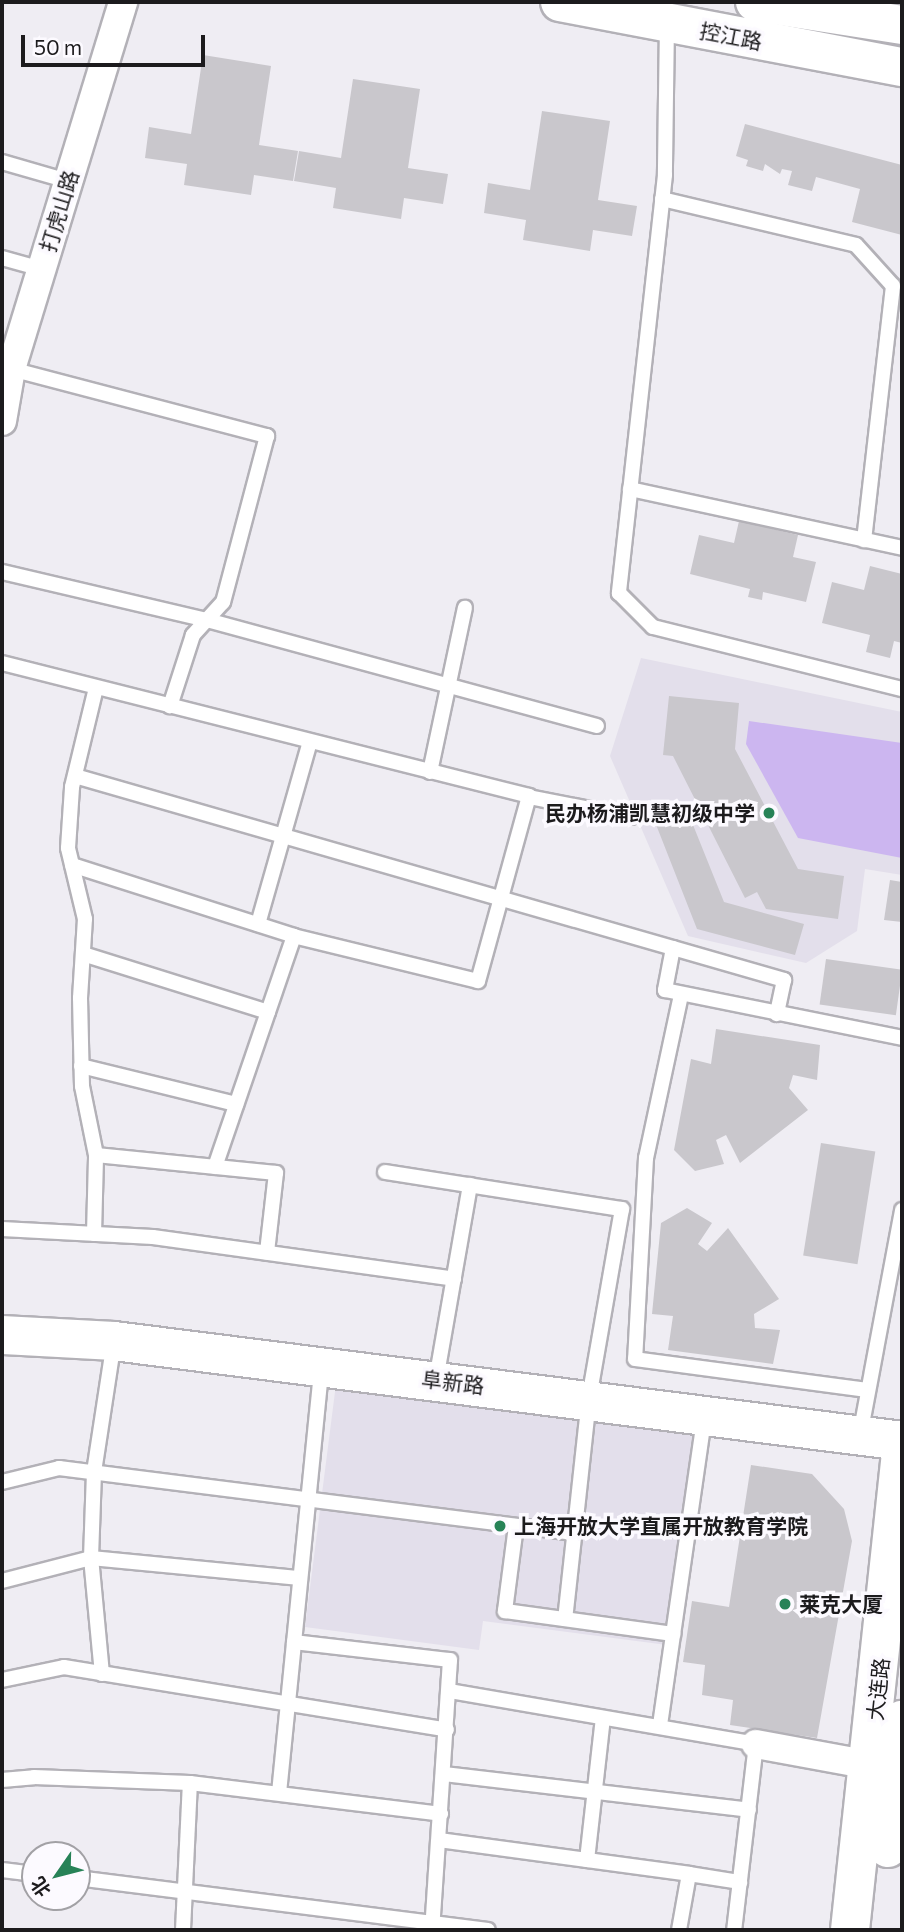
<!DOCTYPE html>
<html>
<head>
<meta charset="utf-8">
<style>
	body { margin:0 }
	#map { position:relative; width:904px; height:1932px; overflow:hidden; background:#efedf3; font-family:Commissioner,"Noto Sans SC",sans-serif }
	div>[style] { position:absolute }
	.built>* { inset:0; background:#e3dfeb }
	.green>* { inset:0; background:#ccb6f0 }
	.building>* { inset:0; background:#c9c7cc; transform-origin:0 0 }
	.roads { filter:drop-shadow(2px 0 #b3b1b7) drop-shadow(-2px 0 #b3b1b7) drop-shadow(0 2px #b3b1b7) drop-shadow(0 -2px #b3b1b7) }
	.lane>* { height:14px; margin:-7px; padding:0 7px; transform-origin:7px; border-radius:7px; background:#fff }
	.street>* { height:28px; margin:-14px; padding:0 14px; transform-origin:14px; border-radius:14px; background:#fff }
	.secondary>* { height:38px; margin:-19px; padding:0 19px; transform-origin:19px; border-radius:19px; background:#fff }
	.primary>* { height:38px; margin:-19px; padding:0 19px; transform-origin:19px; border-radius:19px; background:#fff }
	.dots>* { width:19px; height:19px; translate:-50% -50%; box-sizing:border-box; border:4px solid #fcfaff; border-radius:50% }
	span { translate:-50% -50%; white-space:nowrap; text-align:center; line-height:1.15; -webkit-text-stroke:7px #fcfaff; paint-order:stroke }
	.street-label { font-size:21px; color:#1c1b1d }
	.poi-label { font-size:21px; color:#1c1b1d; font-weight:700 }
	.right { translate:-100% -50%; text-align:right }
	.left { translate:0 -50%; text-align:left }
	.frame { position:absolute; inset:0; border:4px solid #1c1b1d; pointer-events:none }
	.north { position:absolute; left:21px; top:1841px; width:70px; height:70px; box-sizing:border-box; background:#fcfaff; border:2px solid #a2a1a5; border-radius:50%; rotate:235deg; font-size:19px; font-weight:700; line-height:28px; text-align:center; color:#1c1b1d }
	.north::after { content:''; display:block; margin:auto; width:24px; height:32px; background:#278257; clip-path:polygon(50% 0,100% 100%,50% 72%,0 100%) }
	.scale { position:absolute; left:21px; top:35px; width:184px; height:32px; box-sizing:border-box; border:4px solid #1c1b1d; border-top:0; padding-left:9px; font-size:21px; line-height:24px; white-space:nowrap; color:#1c1b1d; -webkit-text-stroke:5px #fcfaff; paint-order:stroke }
</style>
</head>
<body>
<div id="map">
	<div class="built">
		<i style="clip-path:polygon(641px 658px,902px 712px,902px 875px,865px 869px,857px 931px,806px 963px,688px 936px,610px 756px)"></i>
		<i style="clip-path:polygon(336px 1384px,693px 1431px,667px 1645px,483px 1621px,479px 1650px,305px 1627px)"></i>
	</div>
	<div class="green">
		<i style="clip-path:polygon(749px 721px,902px 743px,902px 858px,798px 838px,746px 744px)"></i>
	</div>
	<div class="building">
		<i style="clip-path:polygon(203px 55px,271px 66px,259px 145px,298px 151px,293px 181px,254px 175px,251px 195px,184px 185px,187px 164px,145px 158px,149px 127px,191px 134px)"></i>
		<i style="clip-path:polygon(353px 79px,420px 89px,408px 168px,448px 174px,443px 204px,404px 198px,401px 219px,333px 208px,336px 188px,294px 181px,299px 151px,341px 158px)"></i>
		<i style="clip-path:polygon(542px 111px,610px 121px,598px 200px,637px 206px,632px 236px,593px 230px,590px 251px,523px 240px,526px 220px,484px 213px,488px 183px,530px 190px)"></i>
		<i style="clip-path:polygon(745px 124px,902px 165px,902px 235px,852px 222px,860px 189px,816px 177px,812px 191px,788px 185px,792px 171px,782px 169px,780px 174px,765px 164px,763px 171px,746px 166px,748px 160px,736px 156px)"></i>
		<i style="clip-path:polygon(739px 521px,798px 535px,793px 557px,816px 562px,806px 602px,763px 592px,762px 600px,748px 597px,750px 589px,690px 574px,699px 535px,734px 543px)"></i>
		<i style="clip-path:polygon(870px 566px,902px 574px,902px 643px,894px 641px,890px 658px,866px 652px,870px 635px,822px 623px,832px 582px,864px 590px)"></i>
		<i style="clip-path:polygon(669px 696px,739px 703px,735px 749px,798px 869px,844px 876px,838px 919px,766px 909px,757px 892px,745px 898px,673px 756px,663px 755px)"></i>
		<i style="clip-path:polygon(687px 810px,724px 902px,804px 924px,795px 955px,697px 929px,655px 822px)"></i>
		<i style="clip-path:polygon(890px 880px,902px 882px,902px 922px,884px 920px)"></i>
		<i style="left:826px;top:959px;width:77px;height:46px;rotate:8deg"></i>
		<i style="clip-path:polygon(716px 1029px,820px 1045px,817px 1080px,793px 1075px,789px 1088px,808px 1110px,740px 1163px,726px 1135px,716px 1140px,724px 1164px,695px 1171px,674px 1150px,691px 1059px,711px 1064px)"></i>
		<i style="left:821px;top:1143px;width:55px;height:114px;rotate:9deg"></i>
		<i style="clip-path:polygon(687px 1208px,712px 1223px,698px 1244px,707px 1251px,728px 1228px,779px 1299px,754px 1314px,755px 1328px,780px 1330px,773px 1364px,668px 1350px,673px 1316px,652px 1314px,661px 1223px)"></i>
		<i style="clip-path:polygon(751px 1465px,812px 1474px,844px 1509px,852px 1541px,817px 1738px,730px 1725px,733px 1700px,702px 1695px,705px 1665px,683px 1662px,692px 1601px,729px 1607px)"></i>
	</div>
	<div class="roads">
		<div class="lane">
			<i style="left:667px;top:23px;width:152px;rotate:90.8deg"></i>
			<i style="left:665px;top:175px;width:421px;rotate:96.3deg"></i>
			<i style="left:619px;top:593px;width:48px;rotate:45deg"></i>
			<i style="left:653px;top:627px;width:257px;rotate:14deg"></i>
			<i style="left:2px;top:162px;width:69px;rotate:16.1deg"></i>
			<i style="left:662px;top:199px;width:199px;rotate:13.3deg"></i>
			<i style="left:856px;top:245px;width:55px;rotate:47.9deg"></i>
			<i style="left:893px;top:286px;width:256px;rotate:96.5deg"></i>
			<i style="left:2px;top:258px;width:41px;rotate:15.4deg"></i>
			<i style="left:11px;top:369px;width:265px;rotate:14.7deg"></i>
			<i style="left:267px;top:436px;width:172px;rotate:104.8deg"></i>
			<i style="left:223px;top:602px;width:45px;rotate:132.3deg"></i>
			<i style="left:193px;top:635px;width:75px;rotate:107.9deg"></i>
			<i style="left:630px;top:489px;width:278px;rotate:12.2deg"></i>
			<i style="left:2px;top:572px;width:211px;rotate:13.2deg"></i>
			<i style="left:207px;top:620px;width:404px;rotate:15.2deg"></i>
			<i style="left:2px;top:663px;width:544px;rotate:14.16deg"></i>
			<i style="left:529px;top:796px;width:192px;rotate:105.4deg"></i>
			<i style="left:478px;top:981px;width:189px;rotate:-166.3deg"></i>
			<i style="left:430px;top:772px;width:168px;rotate:-78deg"></i>
			<i style="left:75px;top:776px;width:738px;rotate:16.05deg"></i>
			<i style="left:784px;top:980px;width:35px;rotate:102deg"></i>
			<i style="left:529px;top:797px;width:104px;rotate:11.1deg"></i>
			<i style="left:72px;top:865px;width:233px;rotate:17.7deg"></i>
			<i style="left:294px;top:936px;width:244px;rotate:108.9deg"></i>
			<i style="left:258px;top:924px;width:189px;rotate:-74.1deg"></i>
			<i style="left:673px;top:948px;width:43px;rotate:100.8deg"></i>
			<i style="left:665px;top:990px;width:242px;rotate:11.4deg"></i>
			<i style="left:83px;top:954px;width:194px;rotate:17.4deg"></i>
			<i style="left:681px;top:995px;width:167px;rotate:102.1deg"></i>
			<i style="left:646px;top:1158px;width:201px;rotate:93.1deg"></i>
			<i style="left:635px;top:1359px;width:233px;rotate:7.6deg"></i>
			<i style="left:81px;top:1066px;width:160px;rotate:13.8deg"></i>
			<i style="left:96px;top:1155px;width:181px;rotate:5.7deg"></i>
			<i style="left:276px;top:1173px;width:80px;rotate:96.5deg"></i>
			<i style="left:385px;top:1172px;width:240px;rotate:8.9deg"></i>
			<i style="left:622px;top:1209px;width:193px;rotate:99.9deg"></i>
			<i style="left:589px;top:1399px;width:221px;rotate:96.2deg"></i>
			<i style="left:2px;top:1229px;width:151px;rotate:3deg"></i>
			<i style="left:153px;top:1237px;width:304px;rotate:7.9deg"></i>
			<i style="left:94px;top:1234px;width:79px;rotate:-88.5deg"></i>
			<i style="left:96px;top:1155px;width:70px;rotate:-101.5deg"></i>
			<i style="left:82px;top:1086px;width:88px;rotate:-91.3deg"></i>
			<i style="left:80px;top:998px;width:79px;rotate:-86.4deg"></i>
			<i style="left:85px;top:919px;width:73px;rotate:-103.5deg"></i>
			<i style="left:68px;top:848px;width:61px;rotate:-86.2deg"></i>
			<i style="left:72px;top:787px;width:102px;rotate:-76.4deg"></i>
			<i style="left:436px;top:1380px;width:198px;rotate:-80.1deg"></i>
			<i style="left:860px;top:1435px;width:229px;rotate:-79.4deg"></i>
			<i style="left:2px;top:1482px;width:59px;rotate:-13.8deg"></i>
			<i style="left:59px;top:1468px;width:519px;rotate:7.19deg"></i>
			<i style="left:516px;top:1526px;width:86px;rotate:97.4deg"></i>
			<i style="left:505px;top:1611px;width:170px;rotate:7.8deg"></i>
			<i style="left:2px;top:1581px;width:92px;rotate:-14.5deg"></i>
			<i style="left:91px;top:1558px;width:210px;rotate:5.5deg"></i>
			<i style="left:294px;top:1642px;width:157px;rotate:6.6deg"></i>
			<i style="left:450px;top:1660px;width:271px;rotate:93.8deg"></i>
			<i style="left:102px;top:1674px;width:117px;rotate:-95.4deg"></i>
			<i style="left:91px;top:1558px;width:86px;rotate:-88deg"></i>
			<i style="left:94px;top:1472px;width:133px;rotate:-81.3deg"></i>
			<i style="left:2px;top:1680px;width:63px;rotate:-11.8deg"></i>
			<i style="left:64px;top:1667px;width:388px;rotate:9.3deg"></i>
			<i style="left:450px;top:1691px;width:311px;rotate:9.8deg"></i>
			<i style="left:756px;top:1744px;width:187px;rotate:96.7deg"></i>
			<i style="left:660px;top:1725px;width:309px;rotate:-81.8deg"></i>
			<i style="left:444px;top:1774px;width:307px;rotate:6.7deg"></i>
			<i style="left:2px;top:1780px;width:32px;rotate:-5deg"></i>
			<i style="left:34px;top:1777px;width:156px;rotate:2.2deg"></i>
			<i style="left:190px;top:1783px;width:253px;rotate:7deg"></i>
			<i style="left:279px;top:1793px;width:426px;rotate:-84.3deg"></i>
			<i style="left:439px;top:1840px;width:252px;rotate:7.7deg"></i>
			<i style="left:689px;top:1874px;width:57px;rotate:100.1deg"></i>
			<i style="left:587px;top:1860px;width:143px;rotate:-83.6deg"></i>
			<i style="left:2px;top:1870px;width:33px;rotate:7deg"></i>
			<i style="left:689px;top:1874px;width:52px;rotate:8.9deg"></i>
			<i style="left:77px;top:1878px;width:414px;rotate:7.2deg"></i>
			<i style="left:183px;top:1930px;width:147px;rotate:-87.3deg"></i>
		</div>
		<div class="street">
			<i style="left:2px;top:421px;width:53px;rotate:-80.2deg"></i>
			<i style="left:11px;top:369px;width:384px;rotate:-73deg"></i>
			<i style="left:756px;top:1744px;width:116px;rotate:10.4deg"></i>
		</div>
		<div class="secondary">
			<i style="left:560px;top:2px;width:348px;rotate:10.8deg"></i>
			<i style="left:755px;top:2px;width:149px;rotate:8.9deg"></i>
			<i style="left:2px;top:1335px;width:112px;rotate:3.1deg"></i>
			<i style="left:114px;top:1341px;width:794px;rotate:7.23deg"></i>
		</div>
		<div class="primary">
			<i style="left:888px;top:1848px;width:129px;rotate:-83.8deg"></i>
			<i style="left:850px;top:1930px;width:486px;rotate:-83.9deg"></i>
		</div>
	</div>
	<div class="dots">
		<i style="left:769px;top:813px;background:#278257"></i>
		<i style="left:500px;top:1526px;background:#278257"></i>
		<i style="left:785px;top:1604px;background:#278257"></i>
	</div>
	<div class="street-label">
		<span style="left:731px;top:36px;rotate:11deg">控江路</span>
		<span style="left:59px;top:211px;rotate:-73deg">打虎山路</span>
		<span style="left:453px;top:1382px;rotate:7deg">阜新路</span>
		<span style="left:878px;top:1689px;rotate:-84deg">大连路</span>
	</div>
	<div class="poi-label">
		<span class="right" style="left:755px;top:813px">民办杨浦凯慧初级中学</span>
		<span class="left" style="left:514px;top:1526px">上海开放大学直属开放教育学院</span>
		<span class="left" style="left:799px;top:1604px">莱克大厦</span>
	</div>
	<div class="frame"></div>
	<div class="north">北</div>
	<div class="scale">50 m</div>
</div>
</body>
</html>
